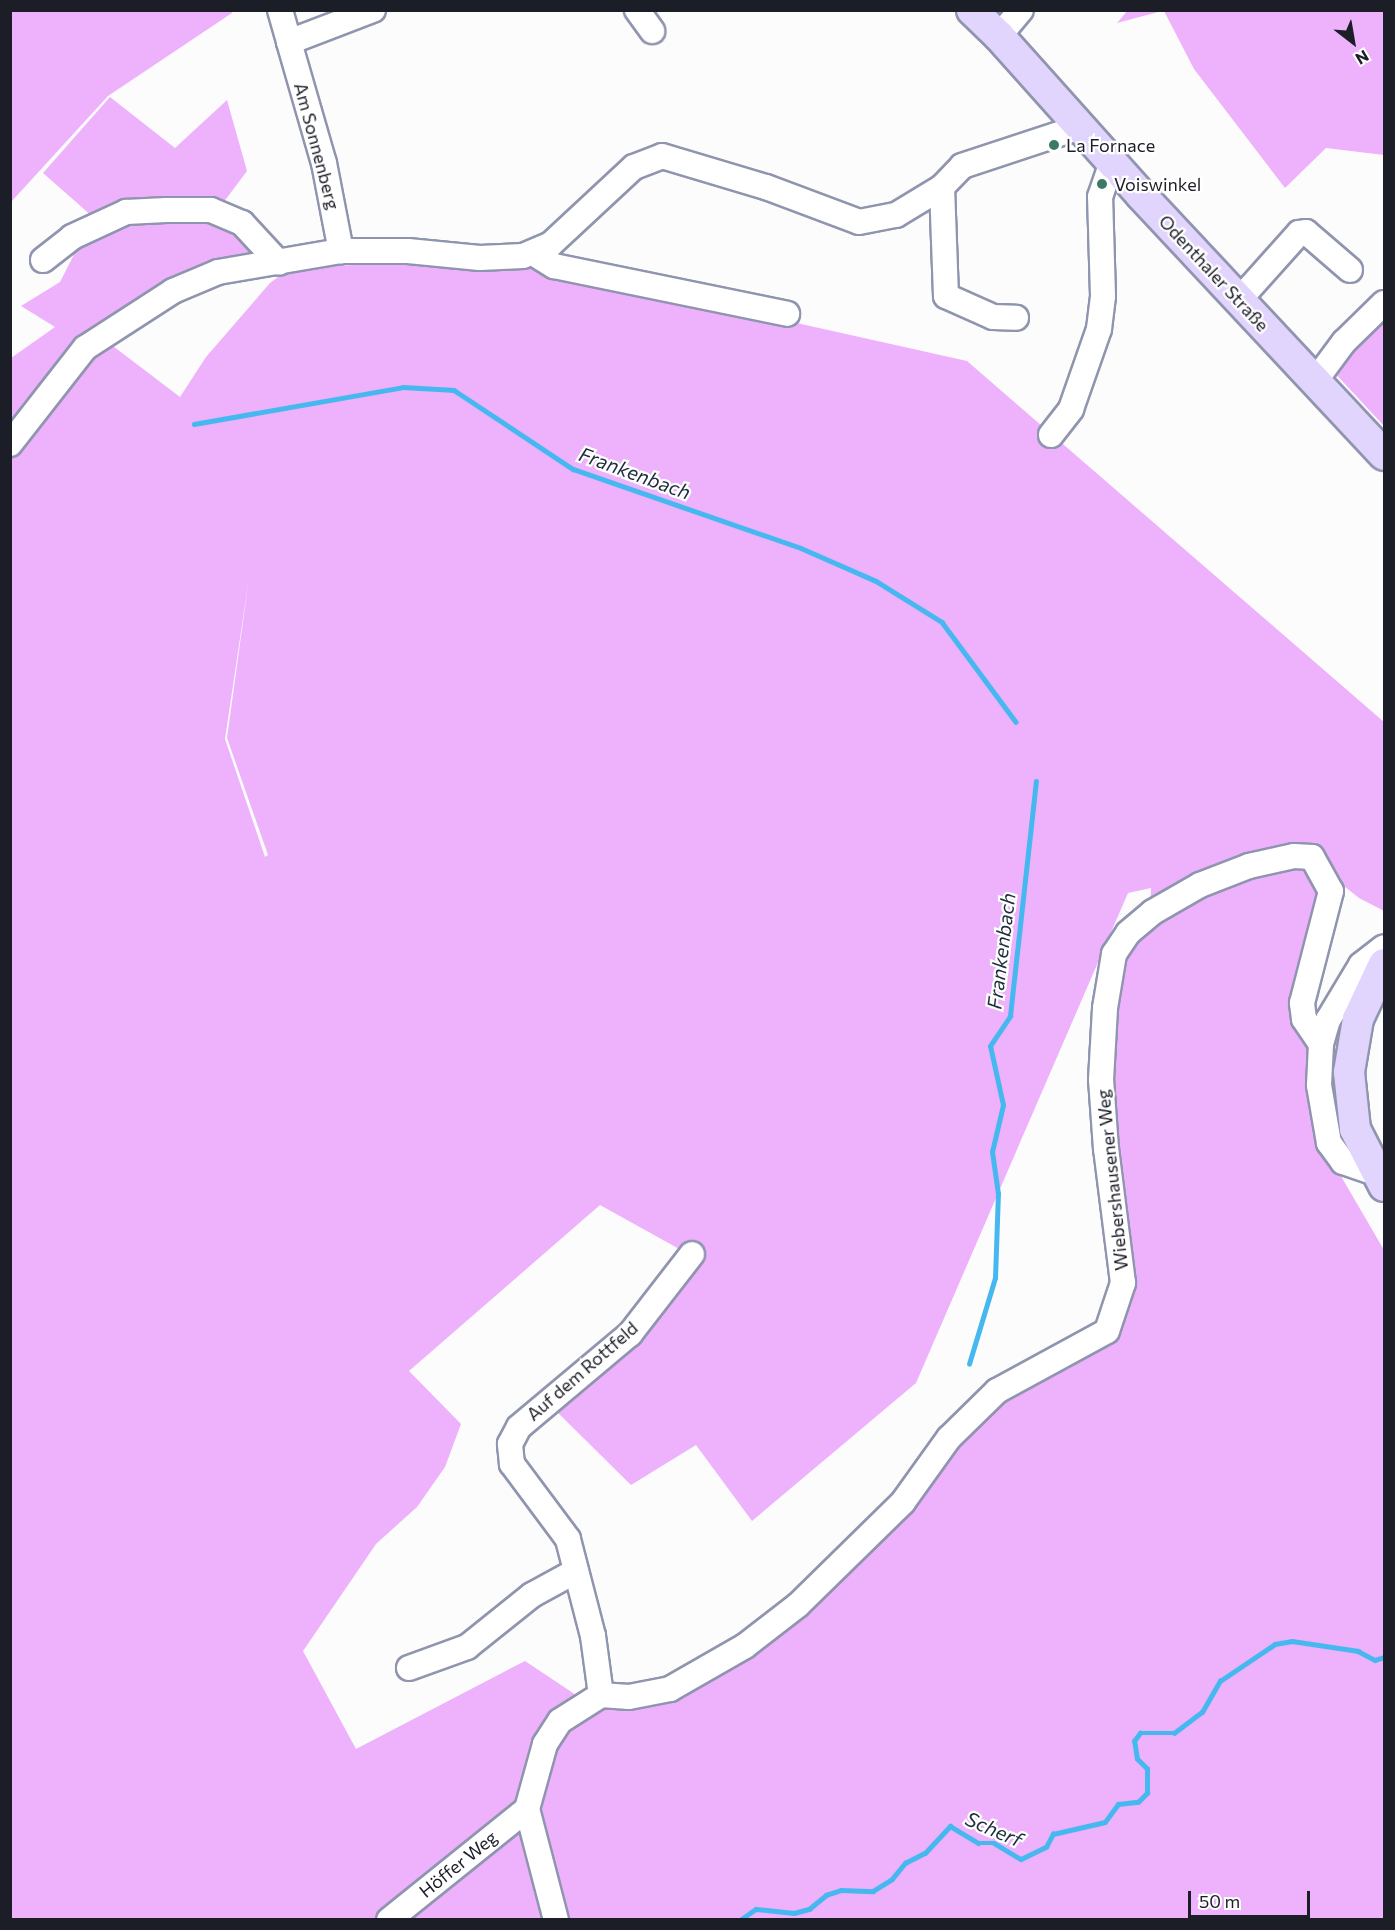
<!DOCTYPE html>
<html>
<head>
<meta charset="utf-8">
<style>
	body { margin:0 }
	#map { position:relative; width:1395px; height:1930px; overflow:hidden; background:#fcfcfc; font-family:Commissioner,sans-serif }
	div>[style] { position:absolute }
	.green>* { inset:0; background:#eeb1fb }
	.stream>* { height:4.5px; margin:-2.25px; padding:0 2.25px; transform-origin:2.25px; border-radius:2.25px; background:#46b8f0 }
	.roads { filter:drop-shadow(2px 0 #9095af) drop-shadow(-2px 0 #9095af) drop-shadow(0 2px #9095af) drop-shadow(0 -2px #9095af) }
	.minor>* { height:24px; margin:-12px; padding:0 12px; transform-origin:12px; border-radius:12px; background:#fff }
	.major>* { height:30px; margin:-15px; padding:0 15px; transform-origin:15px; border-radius:15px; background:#e1d4fd }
	.dots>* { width:16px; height:16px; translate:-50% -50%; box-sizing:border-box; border:3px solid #fff; border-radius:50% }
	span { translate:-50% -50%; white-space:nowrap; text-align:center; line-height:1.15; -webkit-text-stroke:4.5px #fff; paint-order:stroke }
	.poi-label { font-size:18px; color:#1b1d27 }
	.left { translate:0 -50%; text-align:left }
	.street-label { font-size:18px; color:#1b1d27 }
	.water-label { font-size:20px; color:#1b2e39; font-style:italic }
	.frame { position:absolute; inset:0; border:12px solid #1b1d27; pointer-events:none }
	.north { position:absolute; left:1323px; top:12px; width:60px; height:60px; -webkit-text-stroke:4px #fff; paint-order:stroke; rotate:149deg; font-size:16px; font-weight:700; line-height:24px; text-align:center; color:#1b1d27 }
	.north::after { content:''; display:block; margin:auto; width:21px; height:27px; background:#1b1d27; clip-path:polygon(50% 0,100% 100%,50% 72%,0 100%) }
	.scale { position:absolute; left:1188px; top:1891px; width:122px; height:27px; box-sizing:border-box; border:3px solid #1b1d27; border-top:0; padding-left:8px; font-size:18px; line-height:21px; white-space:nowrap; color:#1b1d27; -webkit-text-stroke:4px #fff; paint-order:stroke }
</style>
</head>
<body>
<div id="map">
	<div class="green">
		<i style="clip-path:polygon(11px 10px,231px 10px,232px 13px,108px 96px,11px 202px)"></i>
		<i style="clip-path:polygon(1128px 10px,1162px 10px,1162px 11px,1117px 23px)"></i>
		<i style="clip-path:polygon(1164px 11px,1384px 11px,1384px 155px,1326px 148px,1285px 188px,1194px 69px)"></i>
		<i style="clip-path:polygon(110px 97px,175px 148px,227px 100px,247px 171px,217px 211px,93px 217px,43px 173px)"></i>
		<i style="clip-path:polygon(210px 212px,270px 258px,116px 316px,11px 436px,11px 358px,55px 327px,21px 306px,60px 282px,85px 233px,126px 213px)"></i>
		<i style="clip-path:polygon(evenodd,482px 259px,537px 265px,967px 361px,1384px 722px,1384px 911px,1359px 898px,1300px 851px,1150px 907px,1151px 888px,1128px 893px,916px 1383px,752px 1521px,696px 1445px,631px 1485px,548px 1403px,690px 1255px,600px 1205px,409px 1371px,461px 1424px,445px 1467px,417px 1507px,376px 1544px,303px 1651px,356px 1749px,525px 1661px,582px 1699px,521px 1810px,385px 1919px,11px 1919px,11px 455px,105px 340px,180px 397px,206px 357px,270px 283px,290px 268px,482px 259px,249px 578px,227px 738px,268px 855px,265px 857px,225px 739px,249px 578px)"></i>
		<i style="clip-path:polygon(1384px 309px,1384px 426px,1331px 369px)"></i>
		<i style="clip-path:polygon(1294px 856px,1323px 873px,1309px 969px,1310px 1043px,1324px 1147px,1384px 1250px,1384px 1919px,557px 1919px,526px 1813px,534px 1770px,582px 1705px,672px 1694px,746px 1648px,951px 1441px,1118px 1313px,1106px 983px,1153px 912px)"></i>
		<i style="clip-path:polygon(521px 1815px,551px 1919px,391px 1919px)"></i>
	</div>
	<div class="stream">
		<i style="left:194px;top:424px;width:212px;rotate:-10deg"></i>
		<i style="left:403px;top:387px;width:51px;rotate:3.4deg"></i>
		<i style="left:454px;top:390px;width:143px;rotate:33.6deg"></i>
		<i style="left:573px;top:469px;width:241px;rotate:19.1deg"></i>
		<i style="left:801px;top:548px;width:82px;rotate:23.7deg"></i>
		<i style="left:876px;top:581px;width:78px;rotate:31.8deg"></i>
		<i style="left:942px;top:622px;width:124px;rotate:53.5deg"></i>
		<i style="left:969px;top:1364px;width:90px;rotate:-73.2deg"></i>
		<i style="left:995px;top:1278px;width:84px;rotate:-88deg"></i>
		<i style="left:998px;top:1194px;width:42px;rotate:-98.1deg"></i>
		<i style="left:992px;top:1152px;width:48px;rotate:-76.8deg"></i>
		<i style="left:1003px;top:1105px;width:60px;rotate:-102.4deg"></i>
		<i style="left:990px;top:1046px;width:36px;rotate:-56deg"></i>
		<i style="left:1010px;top:1016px;width:236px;rotate:-83.7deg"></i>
		<i style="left:740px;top:1920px;width:19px;rotate:-35deg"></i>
		<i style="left:756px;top:1909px;width:38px;rotate:6deg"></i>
		<i style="left:794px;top:1913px;width:16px;rotate:-15deg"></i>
		<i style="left:809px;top:1909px;width:22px;rotate:-39deg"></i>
		<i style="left:826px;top:1895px;width:16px;rotate:-18deg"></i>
		<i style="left:841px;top:1890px;width:32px;rotate:2deg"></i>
		<i style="left:873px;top:1891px;width:22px;rotate:-32deg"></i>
		<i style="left:892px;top:1879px;width:21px;rotate:-51deg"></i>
		<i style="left:905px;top:1863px;width:22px;rotate:-27deg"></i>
		<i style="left:925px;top:1853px;width:37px;rotate:-47deg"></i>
		<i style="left:950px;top:1826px;width:33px;rotate:31deg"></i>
		<i style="left:978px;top:1843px;width:16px"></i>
		<i style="left:994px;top:1843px;width:31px;rotate:31deg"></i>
		<i style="left:1021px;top:1859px;width:28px;rotate:-26deg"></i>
		<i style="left:1046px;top:1847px;width:15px;rotate:-62deg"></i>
		<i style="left:1053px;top:1834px;width:53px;rotate:-13deg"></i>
		<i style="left:1105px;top:1822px;width:22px;rotate:-54deg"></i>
		<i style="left:1118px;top:1804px;width:20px;rotate:-6deg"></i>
		<i style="left:1138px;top:1802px;width:13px;rotate:-45deg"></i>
		<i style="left:1147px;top:1793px;width:24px;rotate:-90deg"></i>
		<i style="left:1147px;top:1769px;width:14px;rotate:-135deg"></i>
		<i style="left:1137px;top:1759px;width:18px;rotate:-99deg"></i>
		<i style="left:1134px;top:1741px;width:10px;rotate:-53deg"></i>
		<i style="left:1140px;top:1733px;width:34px"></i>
		<i style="left:1174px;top:1733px;width:35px;rotate:-37deg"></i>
		<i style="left:1202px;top:1712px;width:36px;rotate:-60deg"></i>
		<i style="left:1220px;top:1681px;width:66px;rotate:-33.9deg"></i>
		<i style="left:1275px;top:1644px;width:17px;rotate:-10deg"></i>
		<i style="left:1292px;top:1641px;width:67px;rotate:8.6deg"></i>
		<i style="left:1358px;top:1651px;width:19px;rotate:28deg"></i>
		<i style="left:1375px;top:1660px;width:9px;rotate:-18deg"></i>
	</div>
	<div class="roads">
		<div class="minor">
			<i style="left:280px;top:10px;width:33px;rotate:74deg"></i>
			<i style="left:289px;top:42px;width:90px;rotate:-20.9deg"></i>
			<i style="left:637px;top:10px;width:26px;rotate:54deg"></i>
			<i style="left:999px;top:36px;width:34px;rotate:-50deg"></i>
			<i style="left:289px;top:42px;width:126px;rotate:73.9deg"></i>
			<i style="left:324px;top:163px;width:90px;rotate:79.1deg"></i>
			<i style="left:942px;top:187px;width:109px;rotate:87.9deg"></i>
			<i style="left:946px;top:296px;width:51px;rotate:24.1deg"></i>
			<i style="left:993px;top:317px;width:23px;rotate:2deg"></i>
			<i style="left:533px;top:253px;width:25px;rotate:32deg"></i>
			<i style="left:554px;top:266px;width:238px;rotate:11.6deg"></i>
			<i style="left:43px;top:260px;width:37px;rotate:-38deg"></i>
			<i style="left:72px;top:237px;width:60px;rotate:-24.8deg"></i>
			<i style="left:126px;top:212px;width:40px;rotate:-2.9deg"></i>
			<i style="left:166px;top:210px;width:45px"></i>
			<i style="left:211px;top:210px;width:34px;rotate:23deg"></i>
			<i style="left:242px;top:223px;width:54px;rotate:47.2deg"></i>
			<i style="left:1239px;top:300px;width:90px;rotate:-48.2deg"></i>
			<i style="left:1299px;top:233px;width:7px;rotate:-8deg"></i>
			<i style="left:1306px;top:232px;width:58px;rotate:40.8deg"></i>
			<i style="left:1315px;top:381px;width:49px;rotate:-53.4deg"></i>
			<i style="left:1344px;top:342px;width:56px;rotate:-44.3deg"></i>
			<i style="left:1051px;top:435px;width:33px;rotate:-52deg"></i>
			<i style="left:1071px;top:409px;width:85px;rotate:-70.7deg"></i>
			<i style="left:1099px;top:329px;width:33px;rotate:-83deg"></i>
			<i style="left:1103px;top:296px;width:99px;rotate:-91.7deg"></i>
			<i style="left:1100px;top:197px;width:36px;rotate:-71deg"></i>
			<i style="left:10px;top:444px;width:122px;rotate:-52deg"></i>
			<i style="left:85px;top:348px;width:105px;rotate:-32.9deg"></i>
			<i style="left:173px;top:291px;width:49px;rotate:-22.9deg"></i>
			<i style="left:218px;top:272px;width:125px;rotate:-9.7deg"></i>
			<i style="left:341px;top:251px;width:67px"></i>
			<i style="left:408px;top:251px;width:72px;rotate:5.6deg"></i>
			<i style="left:480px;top:258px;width:43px;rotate:-2.7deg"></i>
			<i style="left:523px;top:256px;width:30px;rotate:-23deg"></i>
			<i style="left:551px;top:244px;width:113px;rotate:-42.9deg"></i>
			<i style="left:634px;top:167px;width:30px;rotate:-21deg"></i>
			<i style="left:662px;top:156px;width:109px;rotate:16.6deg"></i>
			<i style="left:766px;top:187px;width:99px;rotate:20.6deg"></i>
			<i style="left:859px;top:222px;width:38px;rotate:-11deg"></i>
			<i style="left:896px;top:215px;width:54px;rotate:-31.3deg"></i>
			<i style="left:942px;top:187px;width:29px;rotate:-46deg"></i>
			<i style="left:962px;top:166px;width:124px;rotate:-18.3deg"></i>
			<i style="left:1375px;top:1173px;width:34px;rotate:-161deg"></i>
			<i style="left:1343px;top:1162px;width:24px;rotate:-126deg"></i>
			<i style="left:1329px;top:1143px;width:59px;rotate:-99.8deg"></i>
			<i style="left:1319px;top:1085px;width:41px;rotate:-87.2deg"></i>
			<i style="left:1321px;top:1044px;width:25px;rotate:-74deg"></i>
			<i style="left:1328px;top:1020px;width:64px;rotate:-59deg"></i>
			<i style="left:1361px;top:965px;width:29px;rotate:-38deg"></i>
			<i style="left:409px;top:1668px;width:62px;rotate:-19.9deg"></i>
			<i style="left:467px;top:1647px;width:83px;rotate:-38.7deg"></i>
			<i style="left:532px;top:1595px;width:50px;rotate:-28.6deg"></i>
			<i style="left:601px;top:1695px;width:60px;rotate:-97.7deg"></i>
			<i style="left:593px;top:1636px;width:100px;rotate:-104.5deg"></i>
			<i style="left:568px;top:1539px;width:94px;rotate:-126.7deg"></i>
			<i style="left:512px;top:1464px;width:20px;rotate:-96deg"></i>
			<i style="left:510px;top:1444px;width:19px;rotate:-62deg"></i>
			<i style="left:519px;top:1427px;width:145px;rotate:-40deg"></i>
			<i style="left:630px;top:1334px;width:101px;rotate:-52.2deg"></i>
			<i style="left:389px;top:1920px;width:177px;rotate:-38.8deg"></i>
			<i style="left:556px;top:1920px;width:115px;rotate:-104.6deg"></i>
			<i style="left:527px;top:1809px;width:67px;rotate:-74.5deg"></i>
			<i style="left:545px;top:1744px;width:27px;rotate:-57deg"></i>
			<i style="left:560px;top:1721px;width:49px;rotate:-32.4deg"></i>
			<i style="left:601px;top:1695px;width:28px;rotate:4deg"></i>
			<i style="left:629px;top:1697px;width:42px;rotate:-11deg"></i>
			<i style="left:670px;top:1689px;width:86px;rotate:-29.8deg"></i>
			<i style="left:745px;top:1646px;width:67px;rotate:-37.7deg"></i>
			<i style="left:798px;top:1605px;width:147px;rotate:-44.4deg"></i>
			<i style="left:903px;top:1502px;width:79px;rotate:-54.3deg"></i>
			<i style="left:949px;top:1438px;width:67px;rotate:-44.4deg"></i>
			<i style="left:997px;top:1391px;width:125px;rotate:-28.6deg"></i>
			<i style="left:1107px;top:1331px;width:51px;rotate:-71.6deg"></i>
			<i style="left:1123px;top:1283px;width:135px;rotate:-97.2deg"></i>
			<i style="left:1106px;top:1149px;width:69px;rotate:-94.1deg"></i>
			<i style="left:1101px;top:1080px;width:72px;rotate:-86.8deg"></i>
			<i style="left:1105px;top:1008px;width:55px;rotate:-80.5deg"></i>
			<i style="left:1114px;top:954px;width:25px;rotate:-56deg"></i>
			<i style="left:1128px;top:933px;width:33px;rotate:-40deg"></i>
			<i style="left:1153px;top:912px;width:54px;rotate:-29.9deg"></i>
			<i style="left:1200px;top:885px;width:53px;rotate:-21.2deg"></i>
			<i style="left:1249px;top:866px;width:46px;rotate:-12.5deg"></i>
			<i style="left:1294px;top:856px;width:18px;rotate:3deg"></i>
			<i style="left:1312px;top:857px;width:39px;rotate:61deg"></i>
			<i style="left:1331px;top:891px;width:116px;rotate:104.5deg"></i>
			<i style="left:1302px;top:1003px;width:16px;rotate:83deg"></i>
			<i style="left:1304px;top:1019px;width:30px;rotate:56deg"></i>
		</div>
		<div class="major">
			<i style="left:972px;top:10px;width:37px;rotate:44deg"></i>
			<i style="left:999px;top:36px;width:213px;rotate:48.2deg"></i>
			<i style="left:1141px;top:195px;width:356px;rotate:46.9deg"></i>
			<i style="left:1384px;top:964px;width:61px;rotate:115.3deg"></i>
			<i style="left:1358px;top:1019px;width:54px;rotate:99.6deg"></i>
			<i style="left:1349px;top:1072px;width:57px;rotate:84deg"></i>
			<i style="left:1355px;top:1129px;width:64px;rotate:63deg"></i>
		</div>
	</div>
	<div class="dots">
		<i style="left:1054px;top:145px;background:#3d7a66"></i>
		<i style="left:1102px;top:184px;background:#3d7a66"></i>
	</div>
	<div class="poi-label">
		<span class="left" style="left:1066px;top:145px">La Fornace</span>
		<span class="left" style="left:1114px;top:184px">Voiswinkel</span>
	</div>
	<div class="street-label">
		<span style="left:317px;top:146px;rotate:75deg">Am Sonnenberg</span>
		<span style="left:1214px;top:273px;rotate:47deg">Odenthaler Straße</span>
		<span style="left:1112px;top:1180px;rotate:-96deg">Wiebershausener Weg</span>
		<span style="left:582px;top:1371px;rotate:-41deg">Auf dem Rottfeld</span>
		<span style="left:458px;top:1864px;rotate:-39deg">Höffer Weg</span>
	</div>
	<div class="water-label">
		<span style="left:635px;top:473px;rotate:20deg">Frankenbach</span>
		<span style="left:1001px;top:951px;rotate:-83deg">Frankenbach</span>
		<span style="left:994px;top:1829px;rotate:23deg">Scherf</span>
	</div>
	<div class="frame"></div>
	<div class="north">N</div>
	<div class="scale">50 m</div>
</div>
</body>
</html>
